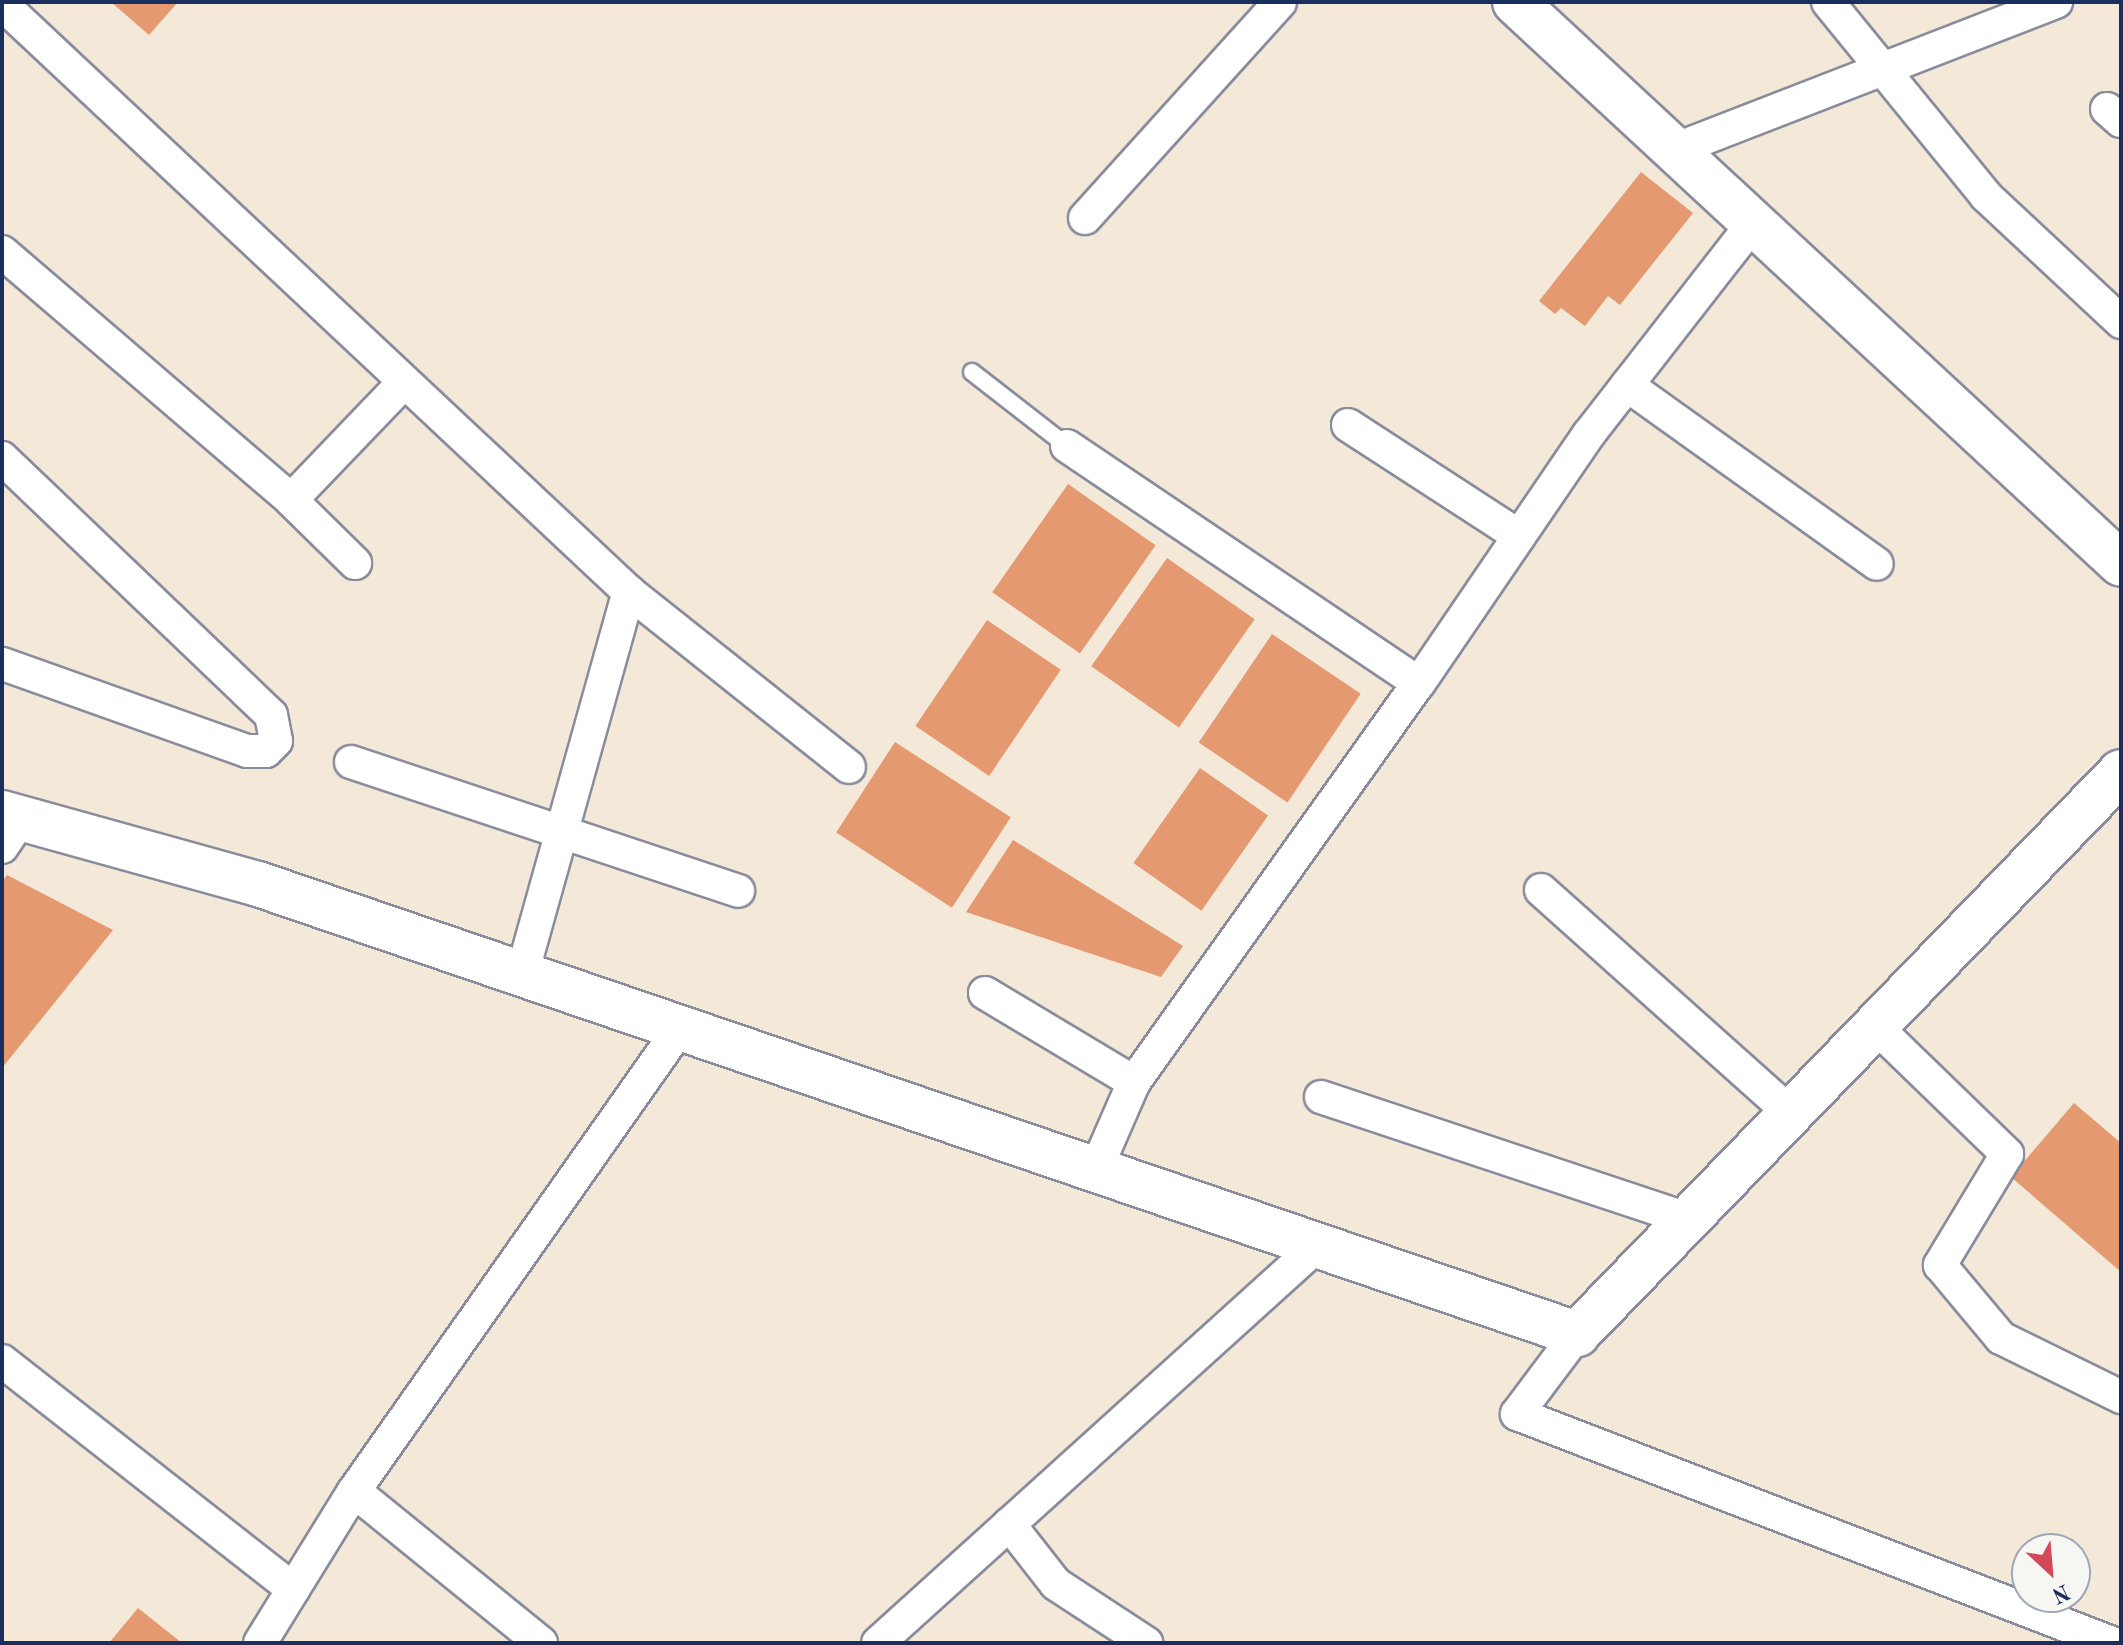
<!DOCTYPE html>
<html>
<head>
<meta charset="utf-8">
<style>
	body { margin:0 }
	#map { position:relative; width:2123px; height:1645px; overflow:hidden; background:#f4e9d9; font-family:"Old Standard TT",serif }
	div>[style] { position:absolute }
	.building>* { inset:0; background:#e49970; transform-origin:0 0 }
	.roads { filter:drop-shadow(2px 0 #888c9c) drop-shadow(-2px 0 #888c9c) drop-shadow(0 2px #888c9c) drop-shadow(0 -2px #888c9c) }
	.lane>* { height:16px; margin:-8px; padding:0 8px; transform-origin:8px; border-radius:8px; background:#fff }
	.street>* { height:32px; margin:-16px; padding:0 16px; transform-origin:16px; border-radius:16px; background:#fff }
	.secondary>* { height:44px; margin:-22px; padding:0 22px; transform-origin:22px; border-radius:22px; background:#fff }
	span { translate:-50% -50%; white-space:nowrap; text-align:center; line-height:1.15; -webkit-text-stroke:8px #f6f6f2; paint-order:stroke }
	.frame { position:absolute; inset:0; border:4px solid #1b2f5e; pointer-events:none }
	.north { position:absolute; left:2011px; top:1533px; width:80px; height:80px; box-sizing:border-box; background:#f6f6f2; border:2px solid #9ea6b7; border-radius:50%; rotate:154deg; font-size:22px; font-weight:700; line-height:32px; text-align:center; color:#1b2f5e }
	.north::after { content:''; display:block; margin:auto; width:28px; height:36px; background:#d1495b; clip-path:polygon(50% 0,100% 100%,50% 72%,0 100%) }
</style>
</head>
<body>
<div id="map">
	<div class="building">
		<i style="clip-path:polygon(111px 2px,178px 2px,149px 35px)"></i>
		<i style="clip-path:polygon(1641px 172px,1693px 213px,1620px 305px,1608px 296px,1585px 326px,1561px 308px,1555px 314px,1539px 301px)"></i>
		<i style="left:1068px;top:484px;width:107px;height:132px;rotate:35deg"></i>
		<i style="left:1167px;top:558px;width:107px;height:132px;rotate:35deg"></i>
		<i style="left:987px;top:620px;width:89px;height:128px;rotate:34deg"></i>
		<i style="left:1272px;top:634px;width:107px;height:131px;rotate:34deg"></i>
		<i style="left:895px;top:742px;width:138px;height:108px;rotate:33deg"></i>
		<i style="left:1200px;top:768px;width:83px;height:116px;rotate:35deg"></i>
		<i style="clip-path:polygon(1013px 840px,1183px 946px,1161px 977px,966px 912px)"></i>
		<i style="clip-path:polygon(7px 875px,113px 930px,2px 1068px,2px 882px)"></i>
		<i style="clip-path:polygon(2074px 1103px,2121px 1143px,2121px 1272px,2011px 1177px)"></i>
		<i style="clip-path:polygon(138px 1608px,182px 1643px,109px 1643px)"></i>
	</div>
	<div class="roads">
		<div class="lane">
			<i style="left:972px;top:372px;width:120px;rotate:37.9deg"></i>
		</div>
		<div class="street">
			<i style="left:1828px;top:2px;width:250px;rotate:50.8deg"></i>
			<i style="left:1986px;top:196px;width:185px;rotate:43deg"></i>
			<i style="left:2px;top:4px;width:860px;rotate:43.16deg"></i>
			<i style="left:629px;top:592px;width:281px;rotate:38.5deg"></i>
			<i style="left:2107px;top:109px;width:18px;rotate:41deg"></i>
			<i style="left:1674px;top:150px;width:410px;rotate:-21.2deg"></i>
			<i style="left:1085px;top:218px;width:291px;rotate:-47.9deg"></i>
			<i style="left:2px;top:252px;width:381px;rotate:40.6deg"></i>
			<i style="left:291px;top:500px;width:90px;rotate:44.5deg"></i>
			<i style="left:1627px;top:385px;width:307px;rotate:35.6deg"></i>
			<i style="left:1348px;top:425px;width:204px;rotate:33deg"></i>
			<i style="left:1067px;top:446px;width:424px;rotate:34deg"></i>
			<i style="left:2px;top:458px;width:372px;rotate:43.7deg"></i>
			<i style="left:271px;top:715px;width:26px;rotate:79deg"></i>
			<i style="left:276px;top:741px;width:14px;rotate:135deg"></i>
			<i style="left:266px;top:751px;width:19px;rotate:180deg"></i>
			<i style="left:247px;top:751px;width:260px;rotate:-160.4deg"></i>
			<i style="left:291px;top:500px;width:163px;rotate:-46.2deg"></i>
			<i style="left:351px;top:762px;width:408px;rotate:18.4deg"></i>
			<i style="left:2px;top:847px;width:32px;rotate:-56deg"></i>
			<i style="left:1541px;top:890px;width:334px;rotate:41.8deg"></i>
			<i style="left:522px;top:974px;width:397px;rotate:-74.4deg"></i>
			<i style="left:985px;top:993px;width:174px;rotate:30.9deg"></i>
			<i style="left:1875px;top:1026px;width:184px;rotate:44.1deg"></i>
			<i style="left:2007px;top:1154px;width:130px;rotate:121.1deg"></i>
			<i style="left:1940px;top:1265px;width:95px;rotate:50.1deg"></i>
			<i style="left:2001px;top:1338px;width:134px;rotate:26.2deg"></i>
			<i style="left:1321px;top:1097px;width:387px;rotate:18.4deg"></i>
			<i style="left:1096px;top:1169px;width:95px;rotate:-66.4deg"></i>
			<i style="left:1134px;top:1082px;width:490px;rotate:-54.5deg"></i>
			<i style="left:1419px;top:683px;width:301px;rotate:-55.7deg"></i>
			<i style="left:1589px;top:434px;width:267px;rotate:-52.1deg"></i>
			<i style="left:1577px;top:1334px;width:100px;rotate:126.9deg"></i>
			<i style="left:1517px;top:1414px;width:638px;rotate:21.05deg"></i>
			<i style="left:2px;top:1361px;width:370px;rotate:38.1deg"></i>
			<i style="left:354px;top:1491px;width:241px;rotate:39.1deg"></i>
			<i style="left:1009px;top:1524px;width:76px;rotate:51.9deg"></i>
			<i style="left:1056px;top:1584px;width:108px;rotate:33.2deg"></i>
			<i style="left:260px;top:1643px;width:179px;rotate:-58.3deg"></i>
			<i style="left:354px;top:1491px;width:566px;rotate:-54.85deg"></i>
			<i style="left:878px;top:1643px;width:593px;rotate:-42.13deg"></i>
		</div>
		<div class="secondary">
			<i style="left:1515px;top:2px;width:826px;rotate:42.84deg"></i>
			<i style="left:2px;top:813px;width:266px;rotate:15.5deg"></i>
			<i style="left:258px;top:884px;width:1394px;rotate:18.84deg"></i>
			<i style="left:1577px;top:1334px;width:782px;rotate:-45.93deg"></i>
		</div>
	</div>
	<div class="frame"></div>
	<div class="north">N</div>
</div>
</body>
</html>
